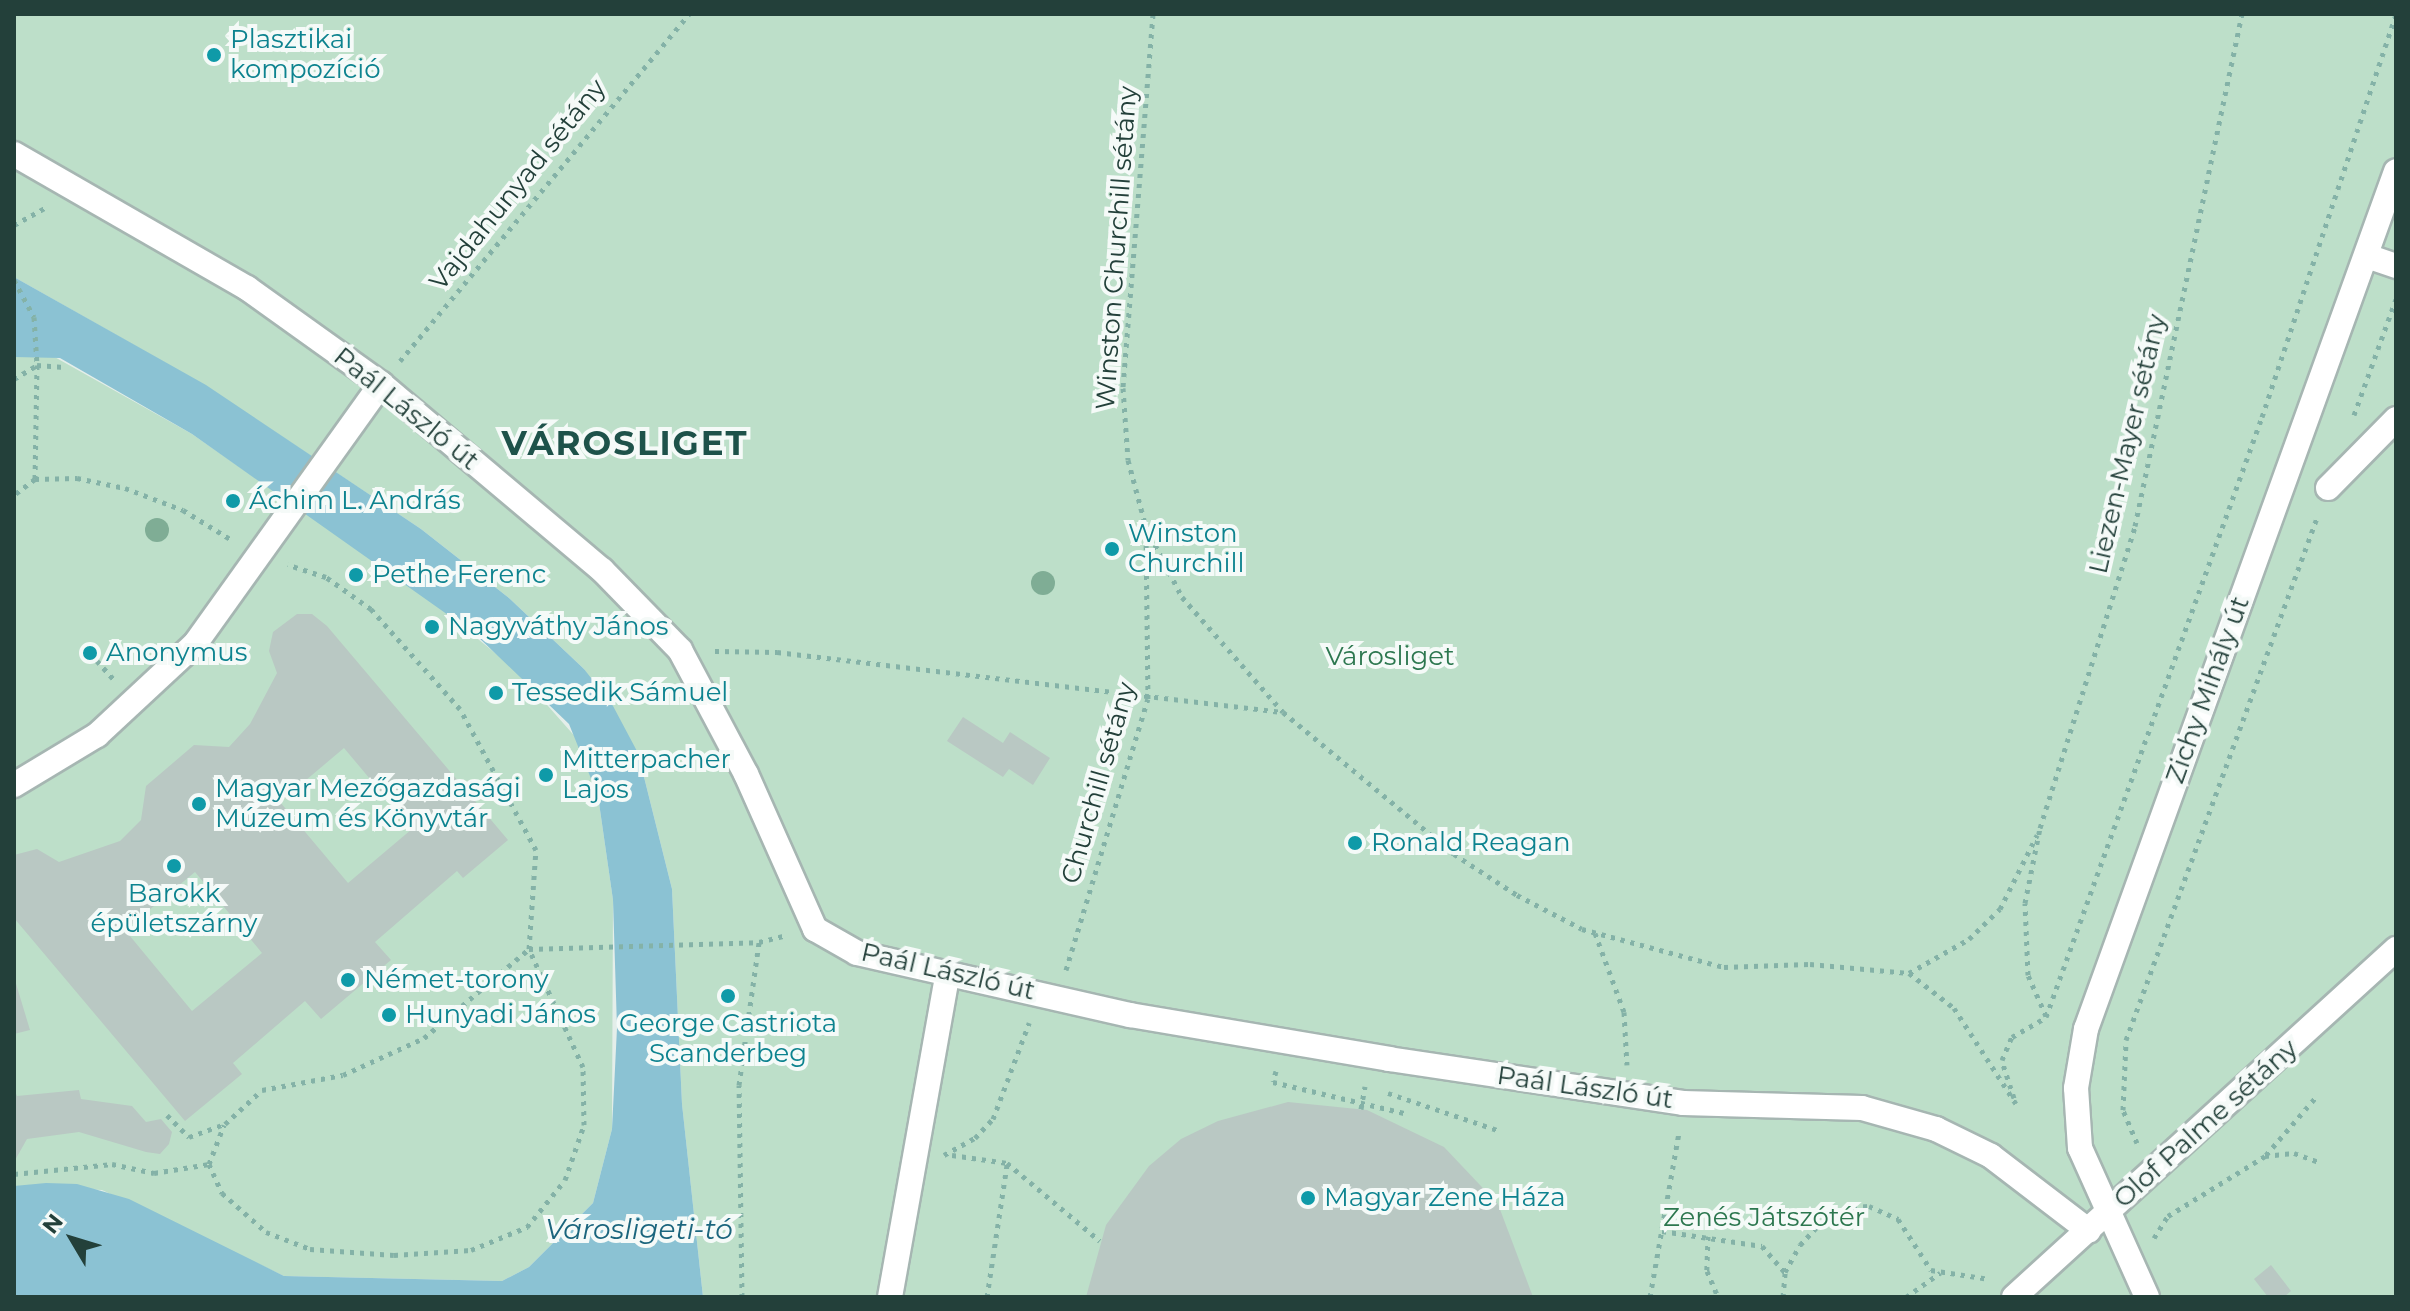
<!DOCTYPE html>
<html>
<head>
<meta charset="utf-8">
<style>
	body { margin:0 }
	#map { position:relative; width:2410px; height:1311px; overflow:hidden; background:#e4eeea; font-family:Montserrat,sans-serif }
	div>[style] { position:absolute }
	.green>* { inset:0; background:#bddfc9 }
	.water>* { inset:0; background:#8bc2d3 }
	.building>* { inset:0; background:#b9c8c3 }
	.path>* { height:5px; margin-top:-2.5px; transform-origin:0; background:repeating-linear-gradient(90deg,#84b2a7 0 4px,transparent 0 10px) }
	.roads { filter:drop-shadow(2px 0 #a6b6b2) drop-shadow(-2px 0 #a6b6b2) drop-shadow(0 2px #a6b6b2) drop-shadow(0 -2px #a6b6b2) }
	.minor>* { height:24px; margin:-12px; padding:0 12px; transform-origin:12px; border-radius:12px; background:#fff }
	.trees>* { width:24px; height:24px; margin:-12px; border-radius:50%; background:#7fad95 }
	.dots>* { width:22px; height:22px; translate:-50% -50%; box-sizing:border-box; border:4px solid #f5faf8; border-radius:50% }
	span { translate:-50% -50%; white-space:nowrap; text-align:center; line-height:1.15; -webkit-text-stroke:8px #f5faf8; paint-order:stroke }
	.culture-label { font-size:26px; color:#0d838f }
	.left { translate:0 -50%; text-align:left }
	.street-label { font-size:26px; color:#23403a }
	.park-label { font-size:26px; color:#2c774f }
	.water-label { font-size:28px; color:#1b657d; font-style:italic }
	.district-label { font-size:34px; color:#1e524a; font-weight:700; letter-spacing:2px }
	.frame { position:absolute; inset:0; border:16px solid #23403a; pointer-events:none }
	.north { position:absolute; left:32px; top:1199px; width:80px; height:80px; -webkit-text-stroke:6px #f5faf8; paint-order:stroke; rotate:308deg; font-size:22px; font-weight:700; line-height:32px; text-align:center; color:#23403a }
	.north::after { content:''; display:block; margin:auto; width:28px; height:36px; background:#23403a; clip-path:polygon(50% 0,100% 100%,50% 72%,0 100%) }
</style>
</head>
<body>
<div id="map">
	<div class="green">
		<i style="clip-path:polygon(14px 14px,2396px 14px,2396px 1297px,703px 1297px,682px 1104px,672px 889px,638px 753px,584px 669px,509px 598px,421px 529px,206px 386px,14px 277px)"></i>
		<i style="clip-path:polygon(51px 355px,192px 434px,428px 598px,517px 671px,579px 741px,598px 796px,613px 900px,612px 1129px,593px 1203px,529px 1267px,502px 1281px,284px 1276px,102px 1190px,14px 1186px,14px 357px)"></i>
	</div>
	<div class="water">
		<i style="clip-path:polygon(14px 277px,206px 385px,421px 529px,509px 598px,584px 669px,613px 706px,638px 753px,672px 889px,682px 1104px,703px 1297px,14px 1297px,14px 1186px,46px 1183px,77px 1184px,129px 1199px,284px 1276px,502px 1281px,529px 1267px,593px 1203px,612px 1129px,617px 1028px,613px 900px,598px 796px,569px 724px,475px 634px,192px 434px,60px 358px,14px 357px)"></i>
	</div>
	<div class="building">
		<i style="clip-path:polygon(evenodd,297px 614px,312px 614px,327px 626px,508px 840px,463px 878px,457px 871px,375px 942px,391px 960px,321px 1019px,305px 1001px,233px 1063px,242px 1074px,185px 1121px,14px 918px,14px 855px,37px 849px,59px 862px,120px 841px,141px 820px,146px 786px,194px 745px,229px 747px,250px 724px,277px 673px,269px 651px,273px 632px,297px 614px,344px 748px,412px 829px,348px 883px,280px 802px,344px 748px,297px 614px,195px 872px,262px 953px,192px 1011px,125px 930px,195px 872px)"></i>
		<i style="clip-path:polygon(963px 717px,1003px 743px,1010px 732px,1050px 758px,1033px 785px,1009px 769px,1003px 777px,947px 741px)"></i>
		<i style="clip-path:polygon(14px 977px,30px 1030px,14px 1034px)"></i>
		<i style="clip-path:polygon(14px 1089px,17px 1096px,79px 1090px,81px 1099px,132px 1106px,146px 1122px,161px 1119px,172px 1132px,169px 1144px,160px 1154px,146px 1152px,79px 1132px,27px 1139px,14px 1162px)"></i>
		<i style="clip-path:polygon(1288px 1102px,1367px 1110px,1444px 1147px,1498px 1204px,1533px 1297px,1086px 1297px,1106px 1225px,1149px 1166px,1181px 1139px,1218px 1121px)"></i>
		<i style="clip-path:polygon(2271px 1265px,2291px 1291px,2284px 1297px,2268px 1297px,2254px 1279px)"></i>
	</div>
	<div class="path">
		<i style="left:1153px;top:14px;width:375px;rotate:94.6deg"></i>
		<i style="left:1123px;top:388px;width:72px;rotate:86deg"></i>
		<i style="left:1128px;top:460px;width:69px;rotate:75deg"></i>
		<i style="left:1146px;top:527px;width:79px;rotate:62.8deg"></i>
		<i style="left:1182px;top:597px;width:153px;rotate:48.7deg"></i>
		<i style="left:1283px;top:712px;width:222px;rotate:39.7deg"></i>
		<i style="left:1454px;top:854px;width:75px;rotate:33.1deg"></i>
		<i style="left:1517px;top:895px;width:73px;rotate:27.6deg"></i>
		<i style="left:1582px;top:929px;width:147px;rotate:15deg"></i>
		<i style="left:1724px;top:967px;width:86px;rotate:-2deg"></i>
		<i style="left:1810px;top:964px;width:99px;rotate:5.2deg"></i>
		<i style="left:1909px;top:973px;width:57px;rotate:37.9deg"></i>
		<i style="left:1954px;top:1008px;width:114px;rotate:57.1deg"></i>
		<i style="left:14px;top:225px;width:37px;rotate:-29deg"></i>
		<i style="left:14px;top:280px;width:42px;rotate:61.6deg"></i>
		<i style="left:34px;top:317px;width:48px;rotate:86.4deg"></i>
		<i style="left:37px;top:365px;width:114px;rotate:91deg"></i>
		<i style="left:35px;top:479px;width:26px;rotate:143deg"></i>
		<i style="left:400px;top:361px;width:452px;rotate:-50.2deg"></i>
		<i style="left:14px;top:379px;width:27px;rotate:-31deg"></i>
		<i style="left:37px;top:365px;width:27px;rotate:4deg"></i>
		<i style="left:2354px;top:415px;width:123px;rotate:-70.1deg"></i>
		<i style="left:35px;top:479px;width:42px;rotate:-1.4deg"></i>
		<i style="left:77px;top:478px;width:49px;rotate:11.8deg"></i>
		<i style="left:125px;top:488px;width:62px;rotate:20.8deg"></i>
		<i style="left:183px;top:510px;width:57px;rotate:31.5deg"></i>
		<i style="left:715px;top:651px;width:62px;rotate:0.9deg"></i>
		<i style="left:777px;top:652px;width:509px;rotate:6.78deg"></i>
		<i style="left:90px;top:653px;width:38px;rotate:48deg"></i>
		<i style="left:1595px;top:933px;width:84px;rotate:69.8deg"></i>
		<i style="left:1624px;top:1012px;width:53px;rotate:86.8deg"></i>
		<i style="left:1066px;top:970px;width:283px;rotate:-73.2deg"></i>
		<i style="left:1148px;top:699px;width:170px;rotate:-90.7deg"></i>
		<i style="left:1909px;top:973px;width:69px;rotate:-29.5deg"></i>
		<i style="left:1969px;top:939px;width:43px;rotate:-44.1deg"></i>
		<i style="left:2000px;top:909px;width:83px;rotate:-63.4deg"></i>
		<i style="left:2046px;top:1016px;width:45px;rotate:-113.7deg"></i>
		<i style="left:2028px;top:975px;width:72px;rotate:-92.4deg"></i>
		<i style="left:2025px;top:903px;width:76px;rotate:-78.7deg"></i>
		<i style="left:2040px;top:828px;width:317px;rotate:-72.5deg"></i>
		<i style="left:2135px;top:526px;width:523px;rotate:-78.2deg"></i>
		<i style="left:1276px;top:1071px;width:11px;rotate:105deg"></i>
		<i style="left:1273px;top:1082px;width:139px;rotate:13.3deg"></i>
		<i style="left:1388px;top:1093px;width:115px;rotate:18.7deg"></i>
		<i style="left:2014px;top:1098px;width:40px;rotate:-108deg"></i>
		<i style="left:2002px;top:1060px;width:25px;rotate:-67deg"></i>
		<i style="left:2012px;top:1037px;width:39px;rotate:-30deg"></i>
		<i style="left:2046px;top:1017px;width:638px;rotate:-70.2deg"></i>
		<i style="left:2262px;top:417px;width:424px;rotate:-71.6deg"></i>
		<i style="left:1361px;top:1109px;width:23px;rotate:-80deg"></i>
		<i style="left:167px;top:1115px;width:31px;rotate:45deg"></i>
		<i style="left:189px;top:1137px;width:38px;rotate:-20deg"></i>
		<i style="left:225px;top:1124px;width:50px;rotate:-42.6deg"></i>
		<i style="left:262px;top:1090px;width:82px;rotate:-10.5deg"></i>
		<i style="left:343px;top:1075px;width:89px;rotate:-24.6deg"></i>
		<i style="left:424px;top:1038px;width:138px;rotate:-40.3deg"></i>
		<i style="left:529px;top:949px;width:99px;rotate:-86deg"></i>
		<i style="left:536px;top:850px;width:160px;rotate:-118.3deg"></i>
		<i style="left:460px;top:709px;width:134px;rotate:-131.7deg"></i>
		<i style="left:371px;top:609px;width:55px;rotate:-144.6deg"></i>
		<i style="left:326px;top:577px;width:40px;rotate:-162deg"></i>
		<i style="left:2137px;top:1143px;width:36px;rotate:-113deg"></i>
		<i style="left:2123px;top:1110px;width:70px;rotate:-87.5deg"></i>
		<i style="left:2126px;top:1040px;width:559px;rotate:-69.91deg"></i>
		<i style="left:944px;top:1155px;width:35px;rotate:-29deg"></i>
		<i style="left:975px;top:1138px;width:26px;rotate:-47deg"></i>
		<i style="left:993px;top:1119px;width:103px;rotate:-69.4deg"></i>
		<i style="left:952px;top:1155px;width:56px;rotate:8.3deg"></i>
		<i style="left:1007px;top:1163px;width:121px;rotate:40deg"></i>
		<i style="left:2266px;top:1155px;width:78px;rotate:-49.2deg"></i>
		<i style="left:209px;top:1164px;width:32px;rotate:66deg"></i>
		<i style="left:222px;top:1193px;width:59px;rotate:41.6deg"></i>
		<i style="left:266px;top:1232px;width:47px;rotate:21.1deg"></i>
		<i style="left:310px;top:1249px;width:84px;rotate:4.1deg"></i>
		<i style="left:394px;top:1255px;width:77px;rotate:-3.7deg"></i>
		<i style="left:471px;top:1250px;width:61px;rotate:-22.3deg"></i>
		<i style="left:527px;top:1227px;width:60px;rotate:-51deg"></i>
		<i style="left:565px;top:1180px;width:58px;rotate:-70.9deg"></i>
		<i style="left:584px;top:1125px;width:58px;rotate:-91deg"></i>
		<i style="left:583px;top:1067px;width:130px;rotate:-114.6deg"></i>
		<i style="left:529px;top:949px;width:230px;rotate:-1.7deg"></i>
		<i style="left:759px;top:942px;width:29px;rotate:-14deg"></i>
		<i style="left:14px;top:1174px;width:99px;rotate:-5.8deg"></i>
		<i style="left:112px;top:1164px;width:43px;rotate:12.1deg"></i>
		<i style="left:154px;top:1173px;width:56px;rotate:-9.3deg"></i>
		<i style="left:209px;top:1164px;width:42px;rotate:-69deg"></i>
		<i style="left:1662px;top:1231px;width:101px;rotate:8.5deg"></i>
		<i style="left:1762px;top:1246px;width:35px;rotate:49deg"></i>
		<i style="left:1708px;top:1236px;width:35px;rotate:92deg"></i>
		<i style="left:1707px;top:1271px;width:28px;rotate:67deg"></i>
		<i style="left:2154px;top:1238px;width:26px;rotate:-58deg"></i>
		<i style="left:2168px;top:1216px;width:114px;rotate:-31.7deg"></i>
		<i style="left:2265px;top:1156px;width:29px;rotate:-6deg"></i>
		<i style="left:2294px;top:1153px;width:29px;rotate:20deg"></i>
		<i style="left:742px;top:1297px;width:212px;rotate:-90.8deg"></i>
		<i style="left:739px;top:1085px;width:144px;rotate:-82deg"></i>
		<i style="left:987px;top:1297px;width:134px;rotate:-81.4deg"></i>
		<i style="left:1650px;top:1297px;width:168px;rotate:-80deg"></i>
		<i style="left:1783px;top:1297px;width:25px;rotate:-85deg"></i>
		<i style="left:1785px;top:1272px;width:31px;rotate:-61deg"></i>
		<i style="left:1800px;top:1245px;width:26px;rotate:-47deg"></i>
		<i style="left:1818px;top:1226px;width:40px;rotate:-28deg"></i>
		<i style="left:1853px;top:1207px;width:16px;rotate:-4deg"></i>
		<i style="left:1869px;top:1206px;width:32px;rotate:24deg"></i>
		<i style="left:1898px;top:1219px;width:61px;rotate:57.1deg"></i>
		<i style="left:1931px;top:1270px;width:59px;rotate:8.8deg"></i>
		<i style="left:1906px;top:1297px;width:42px;rotate:-35.2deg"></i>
	</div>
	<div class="roads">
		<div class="minor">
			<i style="left:14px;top:154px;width:269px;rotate:29.9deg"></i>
			<i style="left:247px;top:288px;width:165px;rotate:35.6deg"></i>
			<i style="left:381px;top:384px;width:289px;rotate:40.1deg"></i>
			<i style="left:602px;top:570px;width:112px;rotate:45.7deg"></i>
			<i style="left:680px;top:650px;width:140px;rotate:62deg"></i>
			<i style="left:746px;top:774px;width:170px;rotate:66deg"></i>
			<i style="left:815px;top:929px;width:48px;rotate:29.7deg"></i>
			<i style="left:857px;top:953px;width:280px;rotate:12.8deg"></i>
			<i style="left:1130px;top:1015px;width:263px;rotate:9.6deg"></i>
			<i style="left:1389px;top:1059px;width:297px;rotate:8.5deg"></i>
			<i style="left:1683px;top:1103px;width:179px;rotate:1.6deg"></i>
			<i style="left:1862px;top:1108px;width:77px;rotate:15.8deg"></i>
			<i style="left:1936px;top:1129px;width:61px;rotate:26.1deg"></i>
			<i style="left:1991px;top:1156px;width:123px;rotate:37.4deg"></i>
			<i style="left:2367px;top:256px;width:31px;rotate:19deg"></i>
			<i style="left:2328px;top:488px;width:97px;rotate:-45.4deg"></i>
			<i style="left:14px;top:785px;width:97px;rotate:-31.1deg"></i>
			<i style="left:97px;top:735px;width:134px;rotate:-42.9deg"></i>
			<i style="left:195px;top:644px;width:320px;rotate:-54.4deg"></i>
			<i style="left:890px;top:1297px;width:325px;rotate:-79.9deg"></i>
			<i style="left:2014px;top:1297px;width:517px;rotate:-42.33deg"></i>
			<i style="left:2147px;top:1297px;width:163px;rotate:-114.2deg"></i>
			<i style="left:2080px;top:1148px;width:60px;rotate:-93.8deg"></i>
			<i style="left:2076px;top:1088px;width:60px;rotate:-80.4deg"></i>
			<i style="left:2086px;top:1029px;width:912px;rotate:-70.13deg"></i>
		</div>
	</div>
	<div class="trees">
		<i style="left:157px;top:530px"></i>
		<i style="left:1043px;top:583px"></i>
	</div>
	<div class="dots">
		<i style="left:214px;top:55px;background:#0f9aa8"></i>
		<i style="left:233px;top:501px;background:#0f9aa8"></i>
		<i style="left:1112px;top:549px;background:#0f9aa8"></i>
		<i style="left:356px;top:575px;background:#0f9aa8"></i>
		<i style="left:432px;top:627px;background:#0f9aa8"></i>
		<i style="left:90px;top:653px;background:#0f9aa8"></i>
		<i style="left:496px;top:693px;background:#0f9aa8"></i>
		<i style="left:546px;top:775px;background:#0f9aa8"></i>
		<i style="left:199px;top:804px;background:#0f9aa8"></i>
		<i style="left:1355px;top:843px;background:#0f9aa8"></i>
		<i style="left:174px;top:866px;background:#0f9aa8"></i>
		<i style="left:348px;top:980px;background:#0f9aa8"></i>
		<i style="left:728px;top:996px;background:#0f9aa8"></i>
		<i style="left:389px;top:1015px;background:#0f9aa8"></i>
		<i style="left:1308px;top:1198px;background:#0f9aa8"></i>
	</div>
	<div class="culture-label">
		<span class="left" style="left:230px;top:55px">Plasztikai<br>kompozíció</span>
		<span class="left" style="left:249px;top:501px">Áchim L. András</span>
		<span class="left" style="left:1128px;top:549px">Winston<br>Churchill</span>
		<span class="left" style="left:372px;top:575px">Pethe Ferenc</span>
		<span class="left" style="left:448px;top:627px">Nagyváthy János</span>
		<span class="left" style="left:106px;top:653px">Anonymus</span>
		<span class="left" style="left:512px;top:693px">Tessedik Sámuel</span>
		<span class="left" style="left:562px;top:775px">Mitterpacher<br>Lajos</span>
		<span class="left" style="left:215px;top:804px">Magyar Mezőgazdasági<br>Múzeum és Könyvtár</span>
		<span class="left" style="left:1371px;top:843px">Ronald Reagan</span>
		<span style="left:174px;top:909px">Barokk<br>épületszárny</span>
		<span class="left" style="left:364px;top:980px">Német-torony</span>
		<span class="left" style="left:405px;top:1015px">Hunyadi János</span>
		<span style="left:728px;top:1039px">George Castriota<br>Scanderbeg</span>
		<span class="left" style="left:1324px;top:1198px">Magyar Zene Háza</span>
	</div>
	<div class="street-label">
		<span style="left:518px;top:185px;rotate:-51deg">Vajdahunyad sétány</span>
		<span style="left:1117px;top:248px;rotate:-86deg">Winston Churchill sétány</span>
		<span style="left:406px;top:409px;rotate:39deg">Paál László út</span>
		<span style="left:2128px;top:444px;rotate:-77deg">Liezen-Mayer sétány</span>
		<span style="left:2208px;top:690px;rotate:-70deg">Zichy Mihály út</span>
		<span style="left:1099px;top:783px;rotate:-74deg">Churchill sétány</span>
		<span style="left:948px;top:972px;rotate:13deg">Paál László út</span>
		<span style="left:1585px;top:1088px;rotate:8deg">Paál László út</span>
		<span style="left:2206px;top:1124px;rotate:-42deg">Olof Palme sétány</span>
	</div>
	<div class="park-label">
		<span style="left:1390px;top:657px">Városliget</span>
		<span style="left:1764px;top:1218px">Zenés Játszótér</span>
	</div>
	<div class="water-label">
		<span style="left:639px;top:1229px">Városligeti-tó</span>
	</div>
	<div class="district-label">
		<span style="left:625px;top:444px">VÁROSLIGET</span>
	</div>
	<div class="frame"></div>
	<div class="north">N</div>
</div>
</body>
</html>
